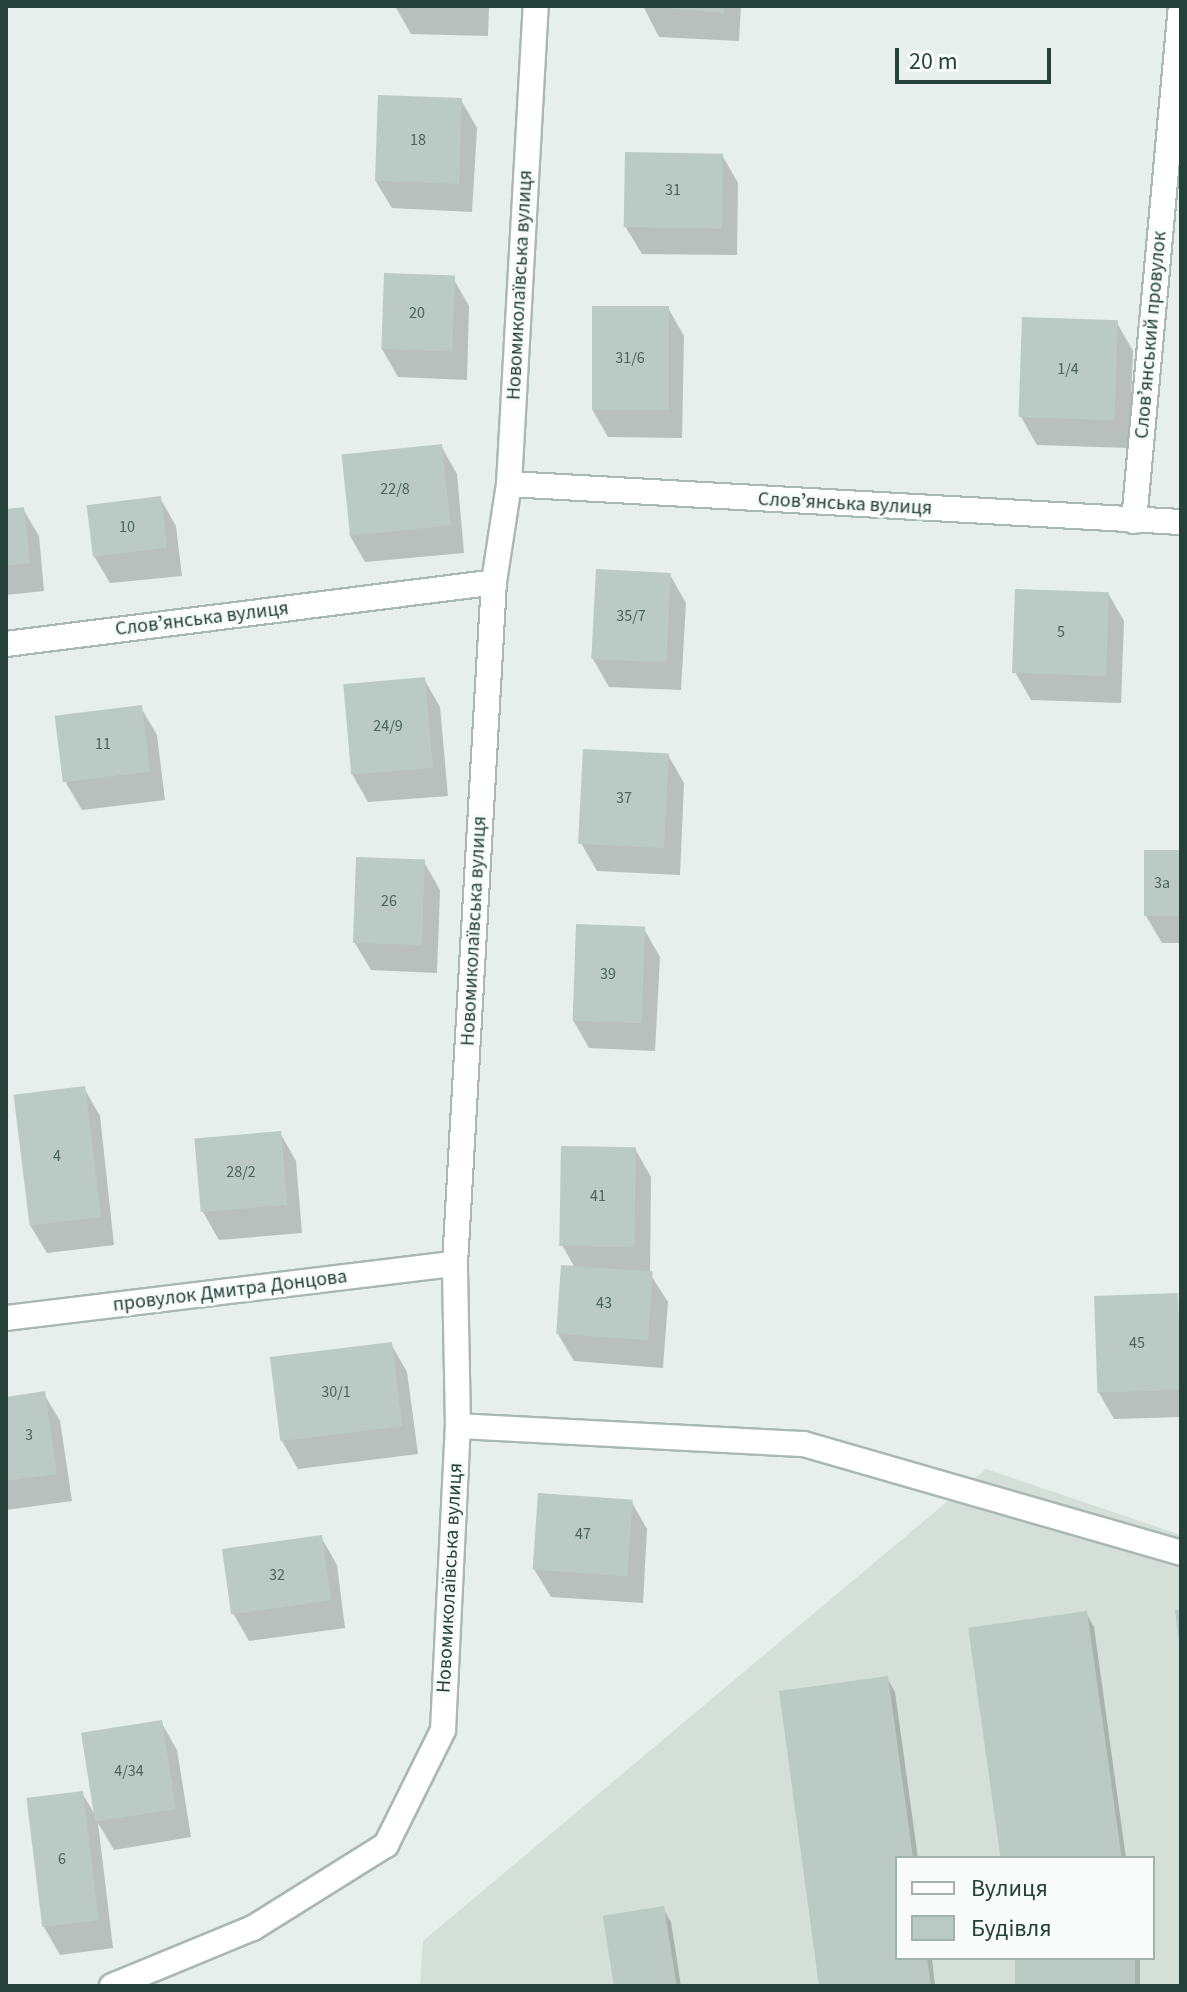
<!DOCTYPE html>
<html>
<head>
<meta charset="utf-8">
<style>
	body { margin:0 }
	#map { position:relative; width:1187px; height:1992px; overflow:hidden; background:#e6efeb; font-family:"Source Sans 3",sans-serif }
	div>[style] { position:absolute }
	.built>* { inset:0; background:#d4dfda }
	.shadow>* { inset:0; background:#0003; transform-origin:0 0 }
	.building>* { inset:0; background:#bbcac4; transform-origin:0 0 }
	.roads { filter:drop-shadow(2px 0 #a8b8b2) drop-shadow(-2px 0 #a8b8b2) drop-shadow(0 2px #a8b8b2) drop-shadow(0 -2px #a8b8b2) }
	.service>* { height:24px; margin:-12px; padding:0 12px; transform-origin:12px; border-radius:12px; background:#fff }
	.minor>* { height:24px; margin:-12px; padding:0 12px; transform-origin:12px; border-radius:12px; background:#fff }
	span { translate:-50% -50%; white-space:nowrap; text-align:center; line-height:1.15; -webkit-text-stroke:6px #f7fbf9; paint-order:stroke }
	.number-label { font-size:16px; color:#4a645c }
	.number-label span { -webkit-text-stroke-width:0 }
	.street-label { font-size:20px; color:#24423a }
	.frame { position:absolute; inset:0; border:8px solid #24423a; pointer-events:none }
	.legend { position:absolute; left:895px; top:1856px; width:260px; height:104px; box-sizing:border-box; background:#f7fbf9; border:2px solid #a3b1ad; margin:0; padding:10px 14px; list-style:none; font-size:24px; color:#24423a }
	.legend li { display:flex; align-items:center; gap:16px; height:40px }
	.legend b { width:40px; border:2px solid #a3b1ad }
	.scale { position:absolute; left:895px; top:48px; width:156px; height:36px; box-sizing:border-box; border:4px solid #24423a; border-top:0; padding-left:10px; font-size:24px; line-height:28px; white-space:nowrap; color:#24423a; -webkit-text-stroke:6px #f7fbf9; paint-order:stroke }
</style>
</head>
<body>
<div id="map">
	<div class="built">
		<i style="clip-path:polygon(evenodd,986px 1469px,1181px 1535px,1181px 1986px,420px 1986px,423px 1941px,986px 1469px,897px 1858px,1153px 1858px,1153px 1958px,897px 1958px,897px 1858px)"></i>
	</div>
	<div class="shadow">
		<i style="clip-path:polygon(395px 6px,489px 6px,488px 36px,411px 34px)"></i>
		<i style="clip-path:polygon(643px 6px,741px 6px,739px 41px,659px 37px)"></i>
		<i style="clip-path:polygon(461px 100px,477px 128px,472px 212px,392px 208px,375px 180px)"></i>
		<i style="clip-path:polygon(722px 155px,738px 183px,737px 255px,642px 254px,625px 226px)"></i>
		<i style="clip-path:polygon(453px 278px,469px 306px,467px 380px,398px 377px,382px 349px)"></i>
		<i style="clip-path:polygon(668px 308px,684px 336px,682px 438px,608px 437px,592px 409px)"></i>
		<i style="clip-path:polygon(1117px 323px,1133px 351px,1129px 448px,1037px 445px,1021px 417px)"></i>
		<i style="clip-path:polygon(441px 446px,457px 474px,464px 553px,365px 562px,349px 534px)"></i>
		<i style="clip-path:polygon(160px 498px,176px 526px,182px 576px,110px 583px,94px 556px)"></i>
		<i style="clip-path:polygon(23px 509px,39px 536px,44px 591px,6px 595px,6px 511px)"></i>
		<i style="clip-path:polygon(670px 575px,686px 603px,681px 690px,609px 687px,593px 659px)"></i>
		<i style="clip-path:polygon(1108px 593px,1124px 621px,1121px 703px,1031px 700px,1015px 672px)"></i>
		<i style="clip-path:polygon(424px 679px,440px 707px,448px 796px,368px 802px,352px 774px)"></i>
		<i style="clip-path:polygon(141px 708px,157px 735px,165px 800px,82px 810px,66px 783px)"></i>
		<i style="clip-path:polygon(668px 755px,684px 783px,680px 875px,597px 871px,581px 843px)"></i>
		<i style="clip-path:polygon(1181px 852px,1181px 943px,1162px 943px,1146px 916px)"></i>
		<i style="clip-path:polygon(424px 862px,440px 890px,437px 973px,371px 970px,355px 943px)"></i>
		<i style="clip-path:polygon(644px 929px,660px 957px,655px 1051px,589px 1048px,573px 1020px)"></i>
		<i style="clip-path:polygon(84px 1088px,100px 1116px,114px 1245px,47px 1253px,30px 1225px)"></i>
		<i style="clip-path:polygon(280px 1133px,296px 1161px,302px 1233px,219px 1240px,203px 1212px)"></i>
		<i style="clip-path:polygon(635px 1149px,651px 1177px,650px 1274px,668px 1302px,663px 1368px,574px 1361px,558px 1334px,575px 1268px,562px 1245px)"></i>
		<i style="clip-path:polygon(1177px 1295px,1181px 1417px,1114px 1419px,1098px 1391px)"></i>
		<i style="clip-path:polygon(391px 1344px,407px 1372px,418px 1454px,298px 1469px,282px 1441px)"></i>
		<i style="clip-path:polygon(44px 1394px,60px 1421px,72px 1501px,6px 1510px,6px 1399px)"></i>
		<i style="clip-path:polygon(631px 1501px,647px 1529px,643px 1603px,551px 1597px,534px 1569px)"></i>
		<i style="clip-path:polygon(321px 1537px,337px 1565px,345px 1628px,249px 1641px,233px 1613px)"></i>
		<i style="clip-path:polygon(1086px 1613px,1094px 1627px,1126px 1858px,1003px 1858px)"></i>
		<i style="clip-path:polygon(887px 1678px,895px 1692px,918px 1858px,897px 1858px,897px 1958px,932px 1958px,935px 1986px,821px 1986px)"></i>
		<i style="clip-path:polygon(161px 1722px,177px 1750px,191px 1837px,114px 1850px,98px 1823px,113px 1948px,60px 1955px,44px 1927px,82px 1793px,97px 1818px)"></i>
		<i style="clip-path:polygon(663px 1908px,671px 1922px,681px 1986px,616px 1986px)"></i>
		<i style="left:1017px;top:1958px;width:123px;height:28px"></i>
	</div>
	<div class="building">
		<i style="clip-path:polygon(641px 6px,724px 6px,724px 13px)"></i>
		<i style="left:378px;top:95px;width:84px;height:86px;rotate:2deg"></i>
		<i style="left:625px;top:152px;width:98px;height:75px;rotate:1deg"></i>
		<i style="left:384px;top:273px;width:71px;height:76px;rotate:2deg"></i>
		<i style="left:592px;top:306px;width:77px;height:104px"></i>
		<i style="left:1022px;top:317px;width:96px;height:100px;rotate:2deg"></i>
		<i style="left:442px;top:444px;width:82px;height:101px;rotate:84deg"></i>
		<i style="left:161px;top:496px;width:52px;height:75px;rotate:83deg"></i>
		<i style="clip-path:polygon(24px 507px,30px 563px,6px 566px,6px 509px)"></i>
		<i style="left:596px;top:569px;width:75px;height:90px;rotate:3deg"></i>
		<i style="left:1015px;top:589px;width:94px;height:84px;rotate:2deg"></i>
		<i style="left:425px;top:677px;width:91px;height:82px;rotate:85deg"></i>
		<i style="left:142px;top:705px;width:67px;height:88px;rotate:83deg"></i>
		<i style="left:583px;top:749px;width:86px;height:95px;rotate:3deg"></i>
		<i style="left:1144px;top:850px;width:37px;height:66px"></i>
		<i style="left:356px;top:857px;width:69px;height:86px;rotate:2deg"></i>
		<i style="left:576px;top:924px;width:69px;height:97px;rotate:2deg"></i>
		<i style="left:85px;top:1086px;width:132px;height:72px;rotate:83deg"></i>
		<i style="left:281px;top:1131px;width:74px;height:87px;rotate:85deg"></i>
		<i style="left:561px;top:1146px;width:75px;height:100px;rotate:1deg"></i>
		<i style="left:561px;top:1265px;width:92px;height:69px;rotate:4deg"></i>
		<i style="left:1178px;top:1293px;width:97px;height:84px;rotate:88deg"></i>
		<i style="left:392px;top:1342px;width:85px;height:123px;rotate:83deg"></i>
		<i style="clip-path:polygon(45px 1391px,57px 1474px,6px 1481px,6px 1397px)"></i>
		<i style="left:538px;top:1493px;width:95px;height:77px;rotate:4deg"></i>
		<i style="left:322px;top:1535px;width:66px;height:101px;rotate:82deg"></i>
		<i style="clip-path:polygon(1175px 1610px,1181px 1610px,1181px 1641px,1179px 1642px)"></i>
		<i style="left:1087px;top:1611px;width:249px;height:120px;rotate:82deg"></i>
		<i style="clip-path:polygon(888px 1676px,913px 1858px,897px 1858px,897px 1958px,927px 1958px,931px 1986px,819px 1986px,779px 1691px)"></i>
		<i style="left:162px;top:1720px;width:90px;height:82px;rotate:81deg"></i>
		<i style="left:83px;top:1791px;width:130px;height:57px;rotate:83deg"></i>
		<i style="left:664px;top:1906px;width:81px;height:62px;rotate:81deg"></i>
		<i style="left:1015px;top:1958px;width:120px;height:28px"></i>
	</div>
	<div class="roads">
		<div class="service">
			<i style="left:458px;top:1426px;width:346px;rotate:3deg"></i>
			<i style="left:804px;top:1444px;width:392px;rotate:16.1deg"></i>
		</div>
		<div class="minor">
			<i style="left:509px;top:484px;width:673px;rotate:3.24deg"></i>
			<i style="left:1134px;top:521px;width:517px;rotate:-84.79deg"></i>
			<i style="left:6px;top:644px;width:492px;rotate:-7.2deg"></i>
			<i style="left:6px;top:1318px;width:452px;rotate:-6.9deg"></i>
			<i style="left:112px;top:1986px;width:152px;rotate:-22.4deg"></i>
			<i style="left:253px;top:1928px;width:157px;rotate:-32deg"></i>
			<i style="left:386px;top:1845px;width:128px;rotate:-63.6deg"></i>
			<i style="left:443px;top:1730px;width:304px;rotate:-87.2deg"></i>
			<i style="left:458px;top:1426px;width:162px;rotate:-91.1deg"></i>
			<i style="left:455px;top:1264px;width:683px;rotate:-86.73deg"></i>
			<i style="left:494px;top:582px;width:99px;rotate:-81.3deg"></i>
			<i style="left:509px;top:484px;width:479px;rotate:-86.8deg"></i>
		</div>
	</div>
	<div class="number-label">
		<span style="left:418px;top:140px">18</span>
		<span style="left:673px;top:190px">31</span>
		<span style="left:417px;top:313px">20</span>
		<span style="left:630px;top:358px">31/6</span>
		<span style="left:1068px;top:369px">1/4</span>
		<span style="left:395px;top:489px">22/8</span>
		<span style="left:127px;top:527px">10</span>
		<span style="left:631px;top:616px">35/7</span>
		<span style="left:1061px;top:632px">5</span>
		<span style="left:388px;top:726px">24/9</span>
		<span style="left:103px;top:744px">11</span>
		<span style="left:624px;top:798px">37</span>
		<span style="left:1162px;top:883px">3а</span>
		<span style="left:389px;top:901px">26</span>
		<span style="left:608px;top:974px">39</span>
		<span style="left:57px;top:1156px">4</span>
		<span style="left:241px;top:1172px">28/2</span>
		<span style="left:598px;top:1196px">41</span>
		<span style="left:604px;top:1303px">43</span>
		<span style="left:1137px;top:1343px">45</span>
		<span style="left:336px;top:1392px">30/1</span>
		<span style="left:29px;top:1435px">3</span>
		<span style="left:583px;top:1534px">47</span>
		<span style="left:277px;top:1575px">32</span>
		<span style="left:129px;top:1771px">4/34</span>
		<span style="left:62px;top:1859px">6</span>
	</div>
	<div class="street-label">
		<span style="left:520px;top:285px;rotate:-87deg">Новомиколаївська вулиця</span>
		<span style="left:1151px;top:335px;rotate:-85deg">Словʼянський провулок</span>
		<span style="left:845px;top:504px;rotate:3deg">Словʼянська вулиця</span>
		<span style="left:202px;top:619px;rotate:-7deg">Словʼянська вулиця</span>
		<span style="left:474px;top:931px;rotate:-87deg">Новомиколаївська вулиця</span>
		<span style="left:230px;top:1291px;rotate:-7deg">провулок Дмитра Донцова</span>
		<span style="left:450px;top:1578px;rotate:-87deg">Новомиколаївська вулиця</span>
	</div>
	<div class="frame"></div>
	<ul class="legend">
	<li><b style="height:10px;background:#fff"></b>Вулиця</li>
	<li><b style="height:22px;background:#bbcac4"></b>Будівля</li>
	</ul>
	<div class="scale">20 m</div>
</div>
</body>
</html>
